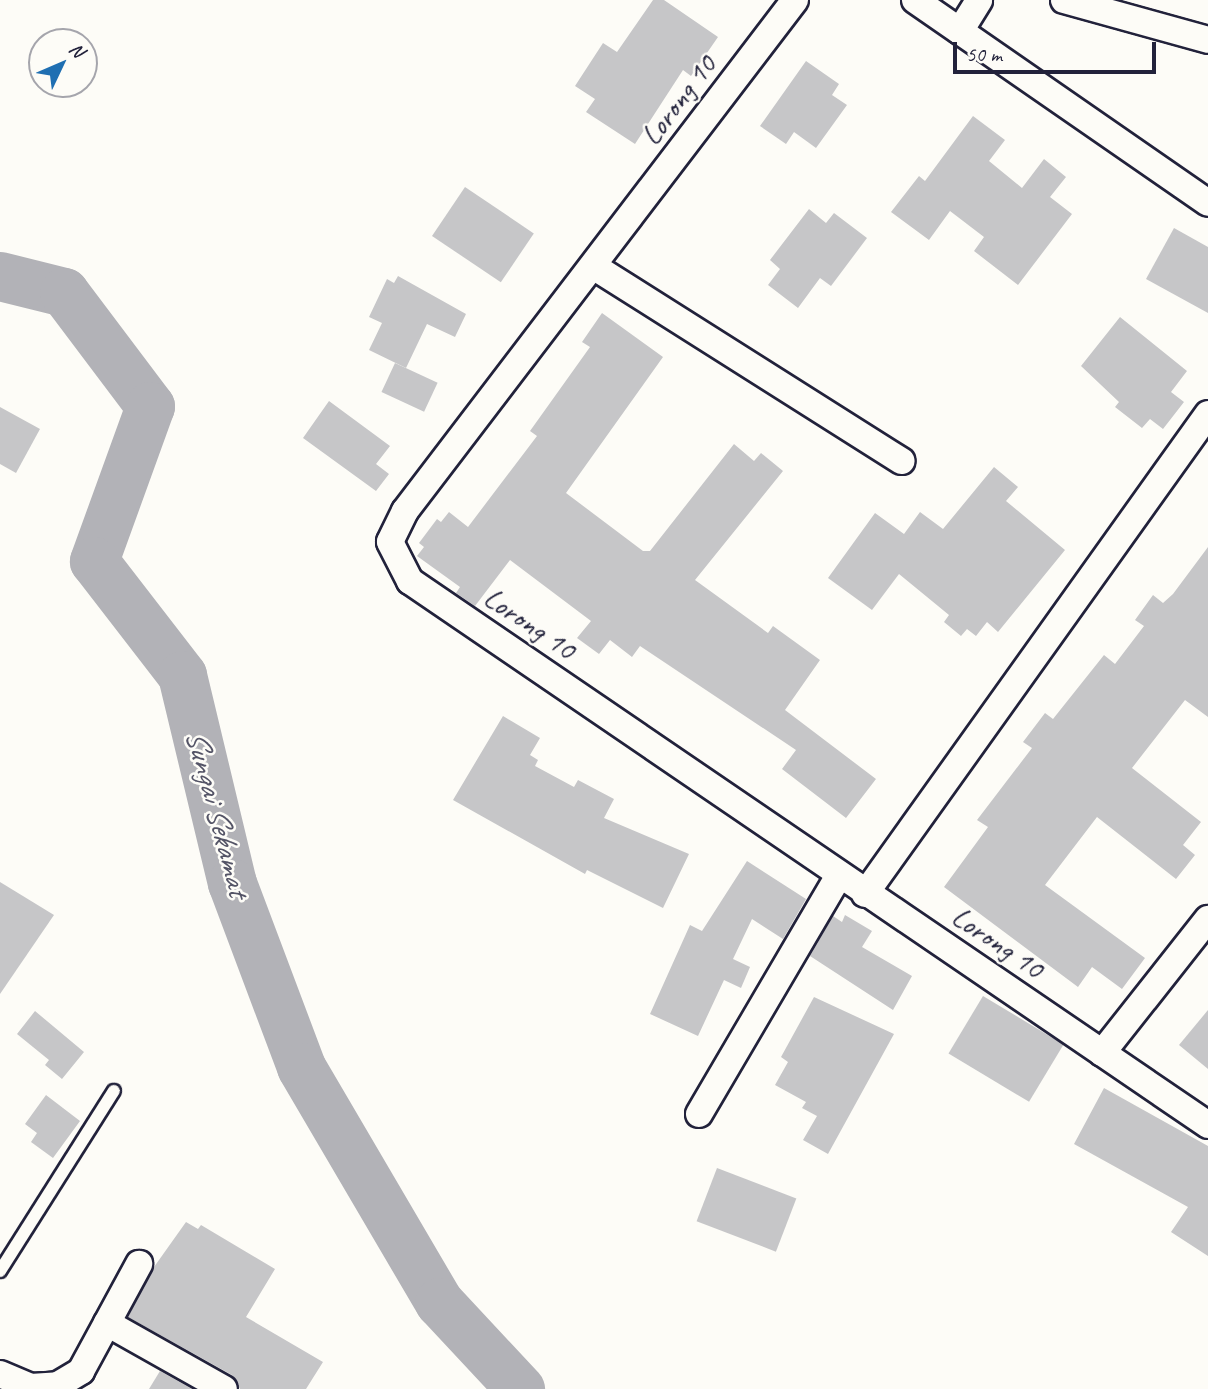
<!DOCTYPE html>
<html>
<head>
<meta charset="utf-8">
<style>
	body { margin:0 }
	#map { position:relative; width:1208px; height:1389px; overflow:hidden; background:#fdfcf7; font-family:Caveat,sans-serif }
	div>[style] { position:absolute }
	.river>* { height:49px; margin:-24.5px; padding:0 24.5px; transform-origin:24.5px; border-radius:24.5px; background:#b2b2b7 }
	.building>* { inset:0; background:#c6c6c8; transform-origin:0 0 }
	.roads { filter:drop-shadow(2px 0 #22223b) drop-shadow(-2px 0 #22223b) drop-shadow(0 2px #22223b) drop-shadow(0 -2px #22223b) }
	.service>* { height:12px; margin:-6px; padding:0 6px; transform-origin:6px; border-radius:6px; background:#fdfcf7 }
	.minor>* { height:26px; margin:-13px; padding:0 13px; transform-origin:13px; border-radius:13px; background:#fdfcf7 }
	span { translate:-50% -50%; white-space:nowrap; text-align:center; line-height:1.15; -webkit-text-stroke:5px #fdfcf7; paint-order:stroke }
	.street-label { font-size:30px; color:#22223b }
	.water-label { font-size:32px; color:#545466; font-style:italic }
	.north { position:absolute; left:28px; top:28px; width:70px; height:70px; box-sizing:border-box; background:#fdfcf7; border:2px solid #a5a5ac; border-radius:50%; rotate:46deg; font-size:19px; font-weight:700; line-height:28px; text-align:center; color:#22223b }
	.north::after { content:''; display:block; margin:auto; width:24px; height:32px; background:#1f6fb2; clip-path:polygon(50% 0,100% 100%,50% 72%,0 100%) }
	.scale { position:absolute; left:953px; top:42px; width:203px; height:32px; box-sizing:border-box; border:4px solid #22223b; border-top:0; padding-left:9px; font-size:21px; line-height:24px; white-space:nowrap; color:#22223b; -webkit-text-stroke:5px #fdfcf7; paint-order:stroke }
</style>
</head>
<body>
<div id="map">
	<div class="river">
		<i style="left:0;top:276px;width:66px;rotate:14deg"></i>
		<i style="left:64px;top:292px;width:143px;rotate:53deg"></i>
		<i style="left:150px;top:406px;width:165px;rotate:109.9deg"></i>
		<i style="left:94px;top:561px;width:144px;rotate:52.3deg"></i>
		<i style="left:182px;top:675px;width:214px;rotate:76.5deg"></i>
		<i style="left:232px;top:883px;width:197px;rotate:69.4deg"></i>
		<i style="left:301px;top:1067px;width:273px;rotate:59.6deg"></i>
		<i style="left:439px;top:1302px;width:119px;rotate:47deg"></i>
	</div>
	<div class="building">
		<i style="clip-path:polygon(653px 0,664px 0,718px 37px,691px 76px,683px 70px,635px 144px,586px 112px,595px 99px,575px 86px,603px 43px,617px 52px)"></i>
		<i style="clip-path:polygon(806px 61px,839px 84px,832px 95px,847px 105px,816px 148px,794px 132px,786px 144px,760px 126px)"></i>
		<i style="clip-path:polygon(973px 116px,1005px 140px,989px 161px,1022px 188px,1044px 159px,1066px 177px,1050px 197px,1072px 214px,1018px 285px,974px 251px,984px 237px,950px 211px,929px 240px,891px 212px,919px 176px,925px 181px)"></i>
		<i style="left:465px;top:187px;width:83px;height:59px;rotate:34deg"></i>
		<i style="clip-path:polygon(809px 209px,826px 223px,834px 213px,867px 238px,831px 286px,820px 278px,798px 308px,768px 285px,780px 269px,770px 260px)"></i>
		<i style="clip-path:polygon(1174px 228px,1208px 247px,1208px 313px,1146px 279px)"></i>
		<i style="clip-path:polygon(398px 276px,466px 314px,455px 337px,427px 324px,406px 368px,369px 350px,382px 323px,369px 317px,387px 279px,394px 283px)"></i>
		<i style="clip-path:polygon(602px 313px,663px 357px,566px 493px,643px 551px,650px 551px,734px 444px,754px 461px,761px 453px,783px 471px,695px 580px,768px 633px,773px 626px,820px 660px,785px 710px,876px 779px,846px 818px,782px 769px,796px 750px,640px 646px,632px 657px,610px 640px,599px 654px,577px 638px,591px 621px,510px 560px,475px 606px,456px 593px,460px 587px,417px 556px,424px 547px,419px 543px,437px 519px,441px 522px,449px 512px,468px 527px,537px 436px,530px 431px,590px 347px,582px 342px)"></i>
		<i style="clip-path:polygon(1120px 317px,1187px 371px,1171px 392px,1184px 402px,1163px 429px,1150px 419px,1142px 428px,1115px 407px,1119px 402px,1081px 366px)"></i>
		<i style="left:395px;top:363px;width:47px;height:32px;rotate:25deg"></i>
		<i style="clip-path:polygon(329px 401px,390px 446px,376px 464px,389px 474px,376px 491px,303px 438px)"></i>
		<i style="clip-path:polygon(0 407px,40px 429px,16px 473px,0 464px)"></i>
		<i style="clip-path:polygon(994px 467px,1018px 487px,1006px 501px,1065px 550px,998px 632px,987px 622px,976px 636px,967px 629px,961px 636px,944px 622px,949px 615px,899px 574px,872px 610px,828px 578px,875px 513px,904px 534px,920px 512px,943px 529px)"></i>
		<i style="clip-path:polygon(1208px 547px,1208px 717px,1185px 700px,1132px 768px,1201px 822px,1183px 845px,1195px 855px,1176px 879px,1097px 817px,1045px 885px,1145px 958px,1122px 989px,1092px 967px,1078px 987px,944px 887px,988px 827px,977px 820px,1032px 748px,1023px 742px,1045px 713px,1053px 719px,1104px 655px,1115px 664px,1144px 626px,1135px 620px,1153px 595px,1163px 603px,1173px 594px)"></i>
		<i style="clip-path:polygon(503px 716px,540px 738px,530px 755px,538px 760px,535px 766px,574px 787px,578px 780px,614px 799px,604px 818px,689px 854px,663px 908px,587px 870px,585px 874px,453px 800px)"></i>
		<i style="clip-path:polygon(747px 861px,806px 899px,783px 939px,752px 919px,733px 959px,750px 967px,741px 988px,724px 980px,698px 1036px,650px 1014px,690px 925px,702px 931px)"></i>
		<i style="clip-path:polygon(0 882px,54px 915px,0 994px)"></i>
		<i style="clip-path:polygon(845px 915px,872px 931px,862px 947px,912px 976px,893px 1010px,810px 956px,833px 916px,842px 922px)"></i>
		<i style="left:983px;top:996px;width:94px;height:67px;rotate:31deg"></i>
		<i style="clip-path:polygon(814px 997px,894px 1034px,828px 1154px,803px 1140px,817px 1116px,802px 1108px,806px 1102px,775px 1085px,788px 1062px,781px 1057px)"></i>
		<i style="clip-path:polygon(1208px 1010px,1208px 1069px,1179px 1045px)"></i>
		<i style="clip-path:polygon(35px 1011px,84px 1052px,62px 1079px,45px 1065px,49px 1060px,17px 1034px)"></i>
		<i style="clip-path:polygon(1104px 1088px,1208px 1146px,1208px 1256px,1171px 1232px,1188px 1207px,1074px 1144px)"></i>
		<i style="clip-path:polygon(46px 1095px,80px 1121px,53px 1158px,31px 1142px,37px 1133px,25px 1124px)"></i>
		<i style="left:717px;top:1168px;width:85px;height:57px;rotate:21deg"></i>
		<i style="clip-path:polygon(186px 1222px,198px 1229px,201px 1225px,275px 1269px,246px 1317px,323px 1362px,306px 1389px,240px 1389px,232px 1375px,128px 1317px,154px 1267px)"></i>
		<i style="clip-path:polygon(160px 1371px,192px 1389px,149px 1389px)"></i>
	</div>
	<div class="roads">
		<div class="service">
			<i style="left:0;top:1271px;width:213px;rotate:-57.7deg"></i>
		</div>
		<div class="minor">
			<i style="left:795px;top:0;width:643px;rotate:127.35deg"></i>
			<i style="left:405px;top:511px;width:34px;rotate:116deg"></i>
			<i style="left:390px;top:542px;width:44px;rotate:62.9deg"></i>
			<i style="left:410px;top:581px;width:966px;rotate:34.28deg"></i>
			<i style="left:915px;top:0;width:356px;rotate:34.7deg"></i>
			<i style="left:1064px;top:0;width:149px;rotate:15.5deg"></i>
			<i style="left:960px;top:31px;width:36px;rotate:-58deg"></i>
			<i style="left:593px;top:266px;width:365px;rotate:32.3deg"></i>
			<i style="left:865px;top:894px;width:590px;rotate:-54.45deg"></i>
			<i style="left:1102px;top:1053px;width:171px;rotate:-51.7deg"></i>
			<i style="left:699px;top:1114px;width:277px;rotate:-59.6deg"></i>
			<i style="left:107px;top:1323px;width:134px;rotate:29.4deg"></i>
			<i style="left:0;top:1374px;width:34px;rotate:23deg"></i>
			<i style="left:31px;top:1387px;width:27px;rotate:-4deg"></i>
			<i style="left:58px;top:1385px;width:27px;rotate:-31deg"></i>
			<i style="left:81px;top:1371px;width:122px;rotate:-61.5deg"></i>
		</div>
	</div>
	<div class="street-label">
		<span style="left:678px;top:100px;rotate:-53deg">Lorong 10</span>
		<span style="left:530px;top:623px;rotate:34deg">Lorong 10</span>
		<span style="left:998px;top:942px;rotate:34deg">Lorong 10</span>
	</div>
	<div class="water-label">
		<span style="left:217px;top:813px;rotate:75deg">Sungai Sekamat</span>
	</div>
	<div class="north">N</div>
	<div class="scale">50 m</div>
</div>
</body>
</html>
